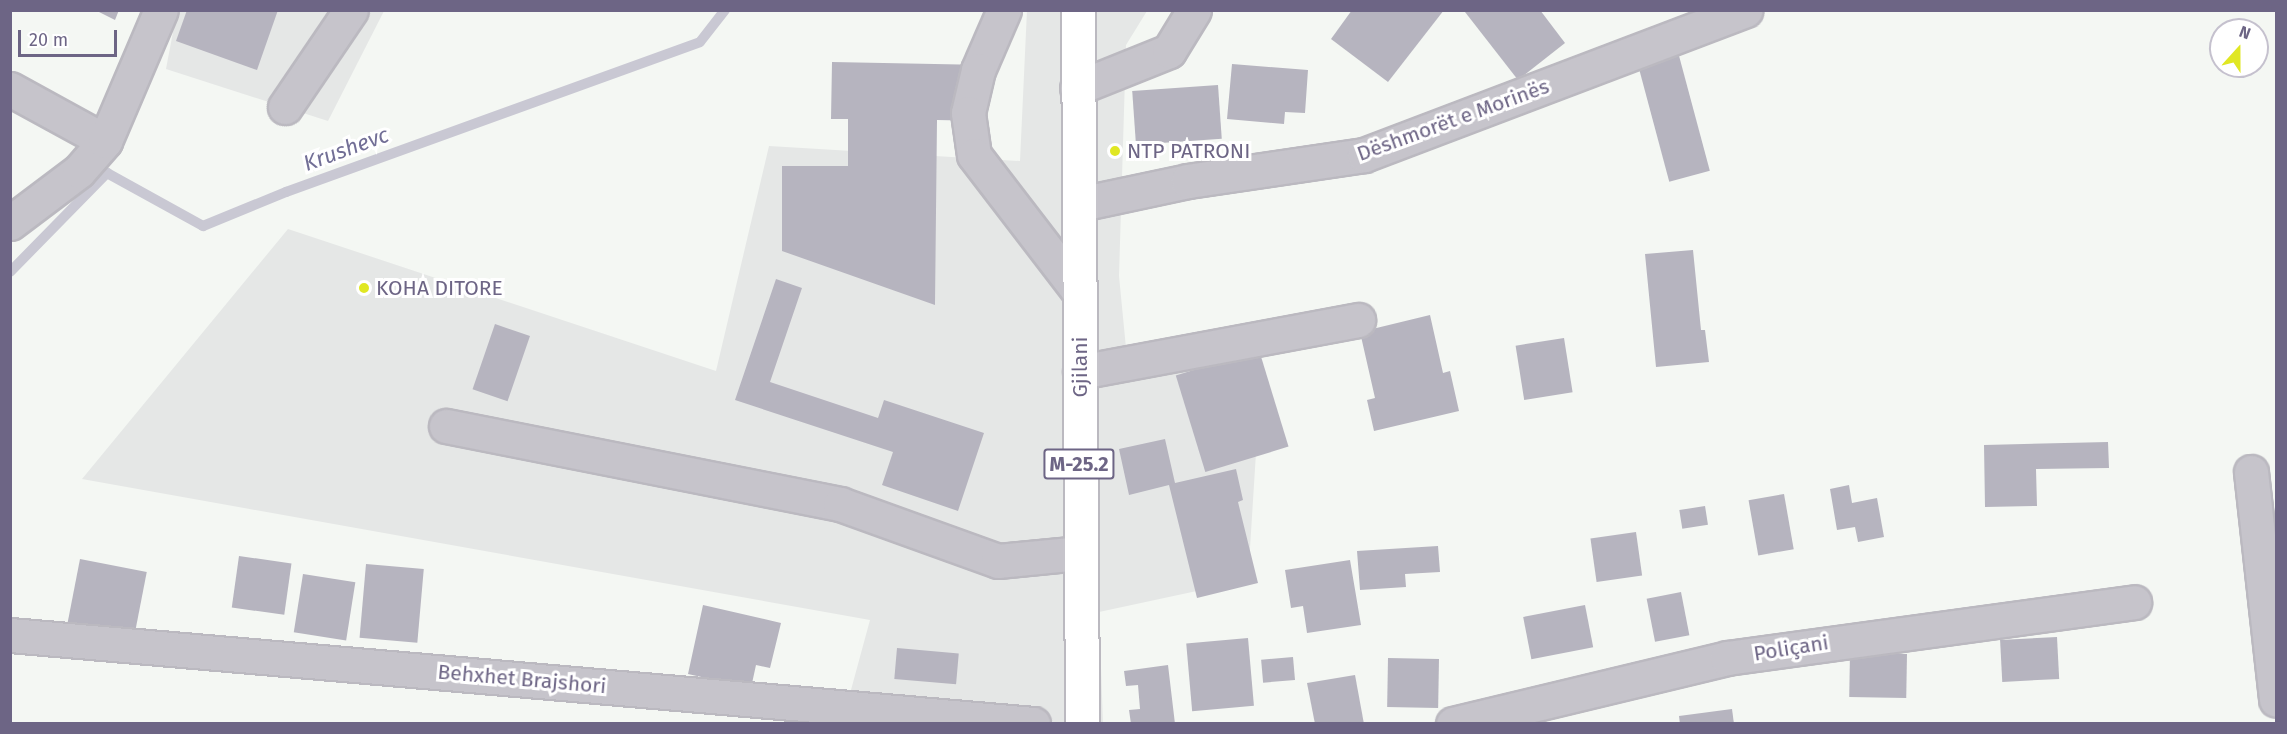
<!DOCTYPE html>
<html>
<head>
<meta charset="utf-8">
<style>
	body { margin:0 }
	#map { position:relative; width:2287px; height:734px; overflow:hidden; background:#f4f7f3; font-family:"Fira Sans",sans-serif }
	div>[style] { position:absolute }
	.built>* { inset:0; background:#e5e7e6 }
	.stream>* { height:10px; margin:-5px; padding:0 5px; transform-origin:5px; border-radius:5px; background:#c9c8d3 }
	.building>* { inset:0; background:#b6b4bf; transform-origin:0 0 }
	.roads { filter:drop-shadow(2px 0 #bbb9c0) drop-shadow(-2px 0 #bbb9c0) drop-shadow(0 2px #bbb9c0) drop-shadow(0 -2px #bbb9c0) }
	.minor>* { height:33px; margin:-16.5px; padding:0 16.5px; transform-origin:16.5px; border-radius:16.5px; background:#c6c4cb }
	.major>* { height:33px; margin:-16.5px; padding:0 16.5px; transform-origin:16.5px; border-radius:16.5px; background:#fff }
	.dots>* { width:16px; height:16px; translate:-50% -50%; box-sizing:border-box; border:3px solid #fff; border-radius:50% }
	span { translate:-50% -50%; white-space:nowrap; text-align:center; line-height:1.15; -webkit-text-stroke:6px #fff; paint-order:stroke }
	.shield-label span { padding:2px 4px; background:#fff; border:2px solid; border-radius:4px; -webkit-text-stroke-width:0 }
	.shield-label { font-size:20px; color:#6d6585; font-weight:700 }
	.street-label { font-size:21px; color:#6d6585 }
	.poi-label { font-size:21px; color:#6d6585 }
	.left { translate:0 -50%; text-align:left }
	.water-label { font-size:22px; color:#726f96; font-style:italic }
	.frame { position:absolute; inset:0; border:12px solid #6d6585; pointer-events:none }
	.north { position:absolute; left:2209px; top:18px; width:60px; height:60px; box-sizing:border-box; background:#fff; border:2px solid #c5c1ce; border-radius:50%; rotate:21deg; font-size:16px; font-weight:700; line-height:24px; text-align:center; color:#6d6585 }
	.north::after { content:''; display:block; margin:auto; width:21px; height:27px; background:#e0e723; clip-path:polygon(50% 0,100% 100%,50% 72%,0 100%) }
	.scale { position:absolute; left:18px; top:30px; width:99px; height:27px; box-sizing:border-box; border:3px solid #6d6585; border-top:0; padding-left:8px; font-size:18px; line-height:21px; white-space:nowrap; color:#6d6585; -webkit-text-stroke:4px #fff; paint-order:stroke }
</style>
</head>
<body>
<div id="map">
	<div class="built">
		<i style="clip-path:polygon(1027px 10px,1147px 11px,1126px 45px,1119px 276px,1126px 348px,1235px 329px,1257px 437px,1248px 580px,1099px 612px,1103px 724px,842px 723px,870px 620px,82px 479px,288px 229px,716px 371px,769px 146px,1020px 161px)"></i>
		<i style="clip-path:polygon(177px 11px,384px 11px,328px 121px,166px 69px)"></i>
	</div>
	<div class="stream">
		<i style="left:10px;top:272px;width:139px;rotate:-45.6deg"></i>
		<i style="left:107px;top:173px;width:110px;rotate:28.9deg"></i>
		<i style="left:203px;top:226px;width:90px;rotate:-22.3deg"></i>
		<i style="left:286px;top:192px;width:440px;rotate:-19.9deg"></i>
		<i style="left:700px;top:42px;width:41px;rotate:-52deg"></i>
	</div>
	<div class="building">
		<i style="clip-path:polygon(95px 10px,119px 10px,115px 20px)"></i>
		<i style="clip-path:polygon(187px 10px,278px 10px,257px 70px,176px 41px)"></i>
		<i style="clip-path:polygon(1352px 10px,1444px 10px,1388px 82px,1331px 39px)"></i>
		<i style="clip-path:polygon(1540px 10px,1565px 43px,1518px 80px,1465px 12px)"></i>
		<i style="left:1678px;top:52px;width:123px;height:42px;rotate:75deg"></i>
		<i style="clip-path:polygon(832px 62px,986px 65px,985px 121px,937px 120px,935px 305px,782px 251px,782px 166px,848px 166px,848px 119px,831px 119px)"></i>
		<i style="clip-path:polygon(1232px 64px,1308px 70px,1305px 113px,1285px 112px,1284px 124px,1227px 119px)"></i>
		<i style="left:1218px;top:85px;width:54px;height:86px;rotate:86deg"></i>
		<i style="clip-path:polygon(1693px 250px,1701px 330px,1705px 330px,1709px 362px,1656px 367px,1645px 254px)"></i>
		<i style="clip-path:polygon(776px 279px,802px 288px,770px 382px,878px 418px,884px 400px,984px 433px,958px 511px,882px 485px,893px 452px,735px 400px)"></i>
		<i style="clip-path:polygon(1430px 315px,1443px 373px,1450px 371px,1459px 411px,1374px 431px,1367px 400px,1375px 398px,1360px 332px)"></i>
		<i style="left:495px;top:324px;width:37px;height:69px;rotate:19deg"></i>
		<i style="left:1564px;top:338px;width:55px;height:49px;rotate:81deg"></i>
		<i style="left:1259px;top:350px;width:101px;height:87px;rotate:73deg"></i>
		<i style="clip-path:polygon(1165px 439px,1175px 483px,1236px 469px,1243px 500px,1238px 502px,1258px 583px,1197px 598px,1169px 485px,1129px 495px,1119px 449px)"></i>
		<i style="clip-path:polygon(2108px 442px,2109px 468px,2036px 469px,2037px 506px,1985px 507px,1984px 445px)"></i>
		<i style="clip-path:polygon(1849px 485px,1852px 503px,1877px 498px,1884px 537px,1858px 542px,1855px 527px,1837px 530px,1830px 489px)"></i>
		<i style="left:1784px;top:494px;width:56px;height:36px;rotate:80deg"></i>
		<i style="left:1705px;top:506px;width:19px;height:26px;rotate:81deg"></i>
		<i style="left:1636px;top:532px;width:44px;height:46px;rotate:82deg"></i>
		<i style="clip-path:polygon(1438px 546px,1440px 572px,1405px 574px,1406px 587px,1360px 590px,1357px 551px)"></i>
		<i style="left:239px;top:556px;width:53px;height:52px;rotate:8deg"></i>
		<i style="left:80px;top:559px;width:68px;height:69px;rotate:11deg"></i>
		<i style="clip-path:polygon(1350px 560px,1361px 625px,1307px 633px,1303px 606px,1291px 608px,1285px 570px)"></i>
		<i style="left:366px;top:564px;width:58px;height:74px;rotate:5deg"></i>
		<i style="left:303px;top:574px;width:53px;height:59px;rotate:9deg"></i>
		<i style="left:1681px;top:592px;width:44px;height:35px;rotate:79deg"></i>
		<i style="clip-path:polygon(703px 605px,781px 623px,770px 668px,756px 665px,751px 688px,688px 674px)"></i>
		<i style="left:1585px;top:605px;width:43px;height:63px;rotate:79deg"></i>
		<i style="left:2057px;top:637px;width:42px;height:57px;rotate:87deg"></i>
		<i style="left:1248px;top:638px;width:68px;height:62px;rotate:85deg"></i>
		<i style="left:897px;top:648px;width:62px;height:31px;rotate:5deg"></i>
		<i style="left:1850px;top:653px;width:57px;height:44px;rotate:1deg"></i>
		<i style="left:1293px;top:657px;width:23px;height:32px;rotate:85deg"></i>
		<i style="left:1388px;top:658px;width:51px;height:49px;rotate:1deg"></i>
		<i style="clip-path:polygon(1168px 665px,1175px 724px,1131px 724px,1129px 710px,1140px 709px,1138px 685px,1126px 686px,1124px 671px)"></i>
		<i style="clip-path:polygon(1355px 675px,1364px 724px,1315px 724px,1307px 683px)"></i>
		<i style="clip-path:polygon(1732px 709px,1734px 724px,1680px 724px,1679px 716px)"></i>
	</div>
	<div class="roads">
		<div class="minor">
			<i style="left:1004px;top:10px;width:65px;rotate:113.4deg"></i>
			<i style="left:978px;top:70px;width:44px;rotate:103.1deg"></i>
			<i style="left:968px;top:113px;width:42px;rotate:81.9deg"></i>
			<i style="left:974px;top:155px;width:174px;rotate:52.5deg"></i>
			<i style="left:1077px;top:88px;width:99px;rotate:-21.9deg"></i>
			<i style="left:1169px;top:51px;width:48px;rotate:-58.6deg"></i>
			<i style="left:10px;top:89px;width:108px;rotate:28.7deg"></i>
			<i style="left:285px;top:107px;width:117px;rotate:-55.8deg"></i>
			<i style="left:1080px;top:204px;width:110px;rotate:-12deg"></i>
			<i style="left:1188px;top:181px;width:178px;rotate:-8.4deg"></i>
			<i style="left:1364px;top:155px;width:408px;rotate:-20.8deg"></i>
			<i style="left:10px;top:223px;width:86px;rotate:-37deg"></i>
			<i style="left:79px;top:171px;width:40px;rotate:-49deg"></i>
			<i style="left:105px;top:141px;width:142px;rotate:-66.9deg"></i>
			<i style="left:1080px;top:372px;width:283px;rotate:-10.6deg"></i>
			<i style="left:446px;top:426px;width:402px;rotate:11.2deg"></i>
			<i style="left:840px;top:504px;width:168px;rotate:19.8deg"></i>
			<i style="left:998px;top:561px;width:81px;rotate:-5.6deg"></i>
			<i style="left:2251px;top:472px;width:229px;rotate:83.7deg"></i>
			<i style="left:10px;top:635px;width:1027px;rotate:4.97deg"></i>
			<i style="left:1453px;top:724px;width:282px;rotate:-13.5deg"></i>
			<i style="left:1727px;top:658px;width:411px;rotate:-7.8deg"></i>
		</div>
		<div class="major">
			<i style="left:1078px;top:10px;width:714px;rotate:89.68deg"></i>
		</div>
	</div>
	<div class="dots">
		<i style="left:1115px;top:151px;background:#e0e723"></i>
		<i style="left:364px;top:288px;background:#e0e723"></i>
	</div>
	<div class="shield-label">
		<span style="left:1079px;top:464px">M-25.2</span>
	</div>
	<div class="street-label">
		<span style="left:1453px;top:120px;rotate:-20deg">Dëshmorët e Morinës</span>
		<span style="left:1080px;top:367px;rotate:-90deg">Gjilani</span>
		<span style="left:1791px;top:648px;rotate:-9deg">Poliçani</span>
		<span style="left:522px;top:679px;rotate:5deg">Behxhet Brajshori</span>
	</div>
	<div class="poi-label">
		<span class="left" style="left:1127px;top:151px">NTP PATRONI</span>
		<span class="left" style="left:376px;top:288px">KOHA DITORE</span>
	</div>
	<div class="water-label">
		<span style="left:346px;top:149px;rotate:-20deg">Krushevc</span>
	</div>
	<div class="frame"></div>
	<div class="north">N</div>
	<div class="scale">20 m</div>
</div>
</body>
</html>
